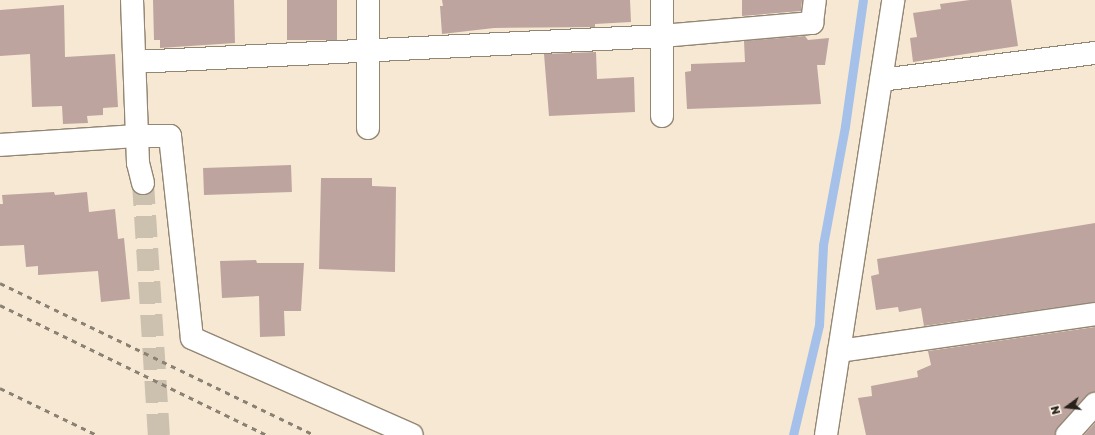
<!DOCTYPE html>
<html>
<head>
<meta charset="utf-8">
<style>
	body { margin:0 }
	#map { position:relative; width:1095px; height:435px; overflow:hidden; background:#f6e8d3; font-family:"Golos Text",sans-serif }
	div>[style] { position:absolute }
	.stream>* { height:9px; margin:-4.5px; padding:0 4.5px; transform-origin:4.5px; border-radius:4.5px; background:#a5c1e9 }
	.building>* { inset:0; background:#bea49e; transform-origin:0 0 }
	.minor-tunnel>* { height:22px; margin-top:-11px; transform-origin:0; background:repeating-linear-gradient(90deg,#ccc0ae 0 22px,transparent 0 33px) }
	.roads { filter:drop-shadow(1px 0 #938673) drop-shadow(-1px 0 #938673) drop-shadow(0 1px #938673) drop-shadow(0 -1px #938673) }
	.minor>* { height:22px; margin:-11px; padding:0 11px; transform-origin:11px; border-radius:11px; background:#fff }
	.rail>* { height:3px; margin-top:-1.5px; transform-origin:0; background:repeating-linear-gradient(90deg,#8b8173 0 5px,transparent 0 10px) }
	span { translate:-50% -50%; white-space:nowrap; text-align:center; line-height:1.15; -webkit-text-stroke:3.5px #fff6ea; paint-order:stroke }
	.north { position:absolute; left:1047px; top:387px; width:40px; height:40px; -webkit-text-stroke:3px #fff6ea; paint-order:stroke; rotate:255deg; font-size:11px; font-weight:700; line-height:16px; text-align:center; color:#26211a }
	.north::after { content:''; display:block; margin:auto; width:14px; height:18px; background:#26211a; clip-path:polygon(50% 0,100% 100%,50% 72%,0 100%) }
</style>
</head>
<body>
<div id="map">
	<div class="stream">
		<i style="left:793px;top:435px;width:113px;rotate:-76.7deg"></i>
		<i style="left:819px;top:325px;width:80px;rotate:-87.1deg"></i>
		<i style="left:823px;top:245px;width:121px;rotate:-79.5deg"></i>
		<i style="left:845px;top:126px;width:127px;rotate:-81.9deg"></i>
	</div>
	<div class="building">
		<i style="clip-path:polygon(153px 0,234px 0,235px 43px,160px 48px,160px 40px,154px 40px)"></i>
		<i style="left:287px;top:0;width:50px;height:40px"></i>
		<i style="clip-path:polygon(442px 0,630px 0,631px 22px,595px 24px,595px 27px,494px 28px,442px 34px,440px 6px,443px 6px)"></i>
		<i style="clip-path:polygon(742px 0,802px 0,801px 11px,742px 16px)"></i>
		<i style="clip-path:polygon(970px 0,1011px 0,1018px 46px,913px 62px,910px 38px,917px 37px,913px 13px,941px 9px,940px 4px)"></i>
		<i style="clip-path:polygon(64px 5px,65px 57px,115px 54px,118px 107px,103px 108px,103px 115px,87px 116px,88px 123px,63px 124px,62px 106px,32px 107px,30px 54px,0 56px,0 10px)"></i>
		<i style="clip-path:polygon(805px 36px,808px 40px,829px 38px,825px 65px,817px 65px,821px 104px,687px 109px,685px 72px,691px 71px,691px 64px,745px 62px,744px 41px)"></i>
		<i style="clip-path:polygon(596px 52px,597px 79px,634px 77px,635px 112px,549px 116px,544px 54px)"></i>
		<i style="left:291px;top:165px;width:27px;height:88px;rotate:88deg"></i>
		<i style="clip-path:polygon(321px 178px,372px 178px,372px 186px,396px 187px,395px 272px,319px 269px)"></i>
		<i style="clip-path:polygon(54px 192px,55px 195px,87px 192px,89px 212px,115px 209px,118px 239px,124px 238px,130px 299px,101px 302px,98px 271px,38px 275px,38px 266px,26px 267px,24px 245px,0 246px,0 204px,3px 204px,2px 195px)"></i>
		<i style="clip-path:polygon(1095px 223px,1095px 302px,924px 326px,921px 308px,899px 312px,898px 307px,876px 310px,871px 276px,879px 274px,877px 259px)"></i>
		<i style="clip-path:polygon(256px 260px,257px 263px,304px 263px,301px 311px,284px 311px,285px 336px,260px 337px,259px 296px,222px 298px,220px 261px)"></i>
		<i style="clip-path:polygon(1095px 327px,1095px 392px,1086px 396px,1058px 427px,1055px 435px,866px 435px,858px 398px,872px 396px,871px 386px,918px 377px,917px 371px,931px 365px,928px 351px)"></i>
		<i style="clip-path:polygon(1095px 423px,1095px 435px,1084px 435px)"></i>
	</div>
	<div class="minor-tunnel">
		<i style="left:143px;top:183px;width:253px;rotate:86.4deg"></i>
	</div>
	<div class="roads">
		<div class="minor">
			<i style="left:135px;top:62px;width:528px;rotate:-2.82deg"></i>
			<i style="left:662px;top:36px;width:151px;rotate:-5deg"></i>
			<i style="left:812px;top:23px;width:23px;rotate:-83deg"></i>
			<i style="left:881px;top:80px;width:216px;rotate:-7.2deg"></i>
			<i style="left:662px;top:116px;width:116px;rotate:-90deg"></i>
			<i style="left:368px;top:128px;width:128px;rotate:-90deg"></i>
			<i style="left:0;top:145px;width:137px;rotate:-3.8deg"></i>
			<i style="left:137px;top:136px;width:136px;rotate:-92.1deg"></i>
			<i style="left:143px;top:183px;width:21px;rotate:-104deg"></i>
			<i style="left:138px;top:163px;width:27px;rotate:-92deg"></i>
			<i style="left:137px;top:136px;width:33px"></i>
			<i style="left:170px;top:136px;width:203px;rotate:83.8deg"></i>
			<i style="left:192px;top:338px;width:240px;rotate:23.8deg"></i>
			<i style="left:839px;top:351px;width:259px;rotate:-8.2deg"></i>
			<i style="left:826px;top:435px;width:440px;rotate:-81.2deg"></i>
			<i style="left:1067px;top:435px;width:42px;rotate:-47.9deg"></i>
		</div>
	</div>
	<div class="rail">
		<i style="left:0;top:283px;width:349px;rotate:25.8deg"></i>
		<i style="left:0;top:305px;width:297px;rotate:26deg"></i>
		<i style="left:0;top:388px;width:108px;rotate:25.9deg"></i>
	</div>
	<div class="north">N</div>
</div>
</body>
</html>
